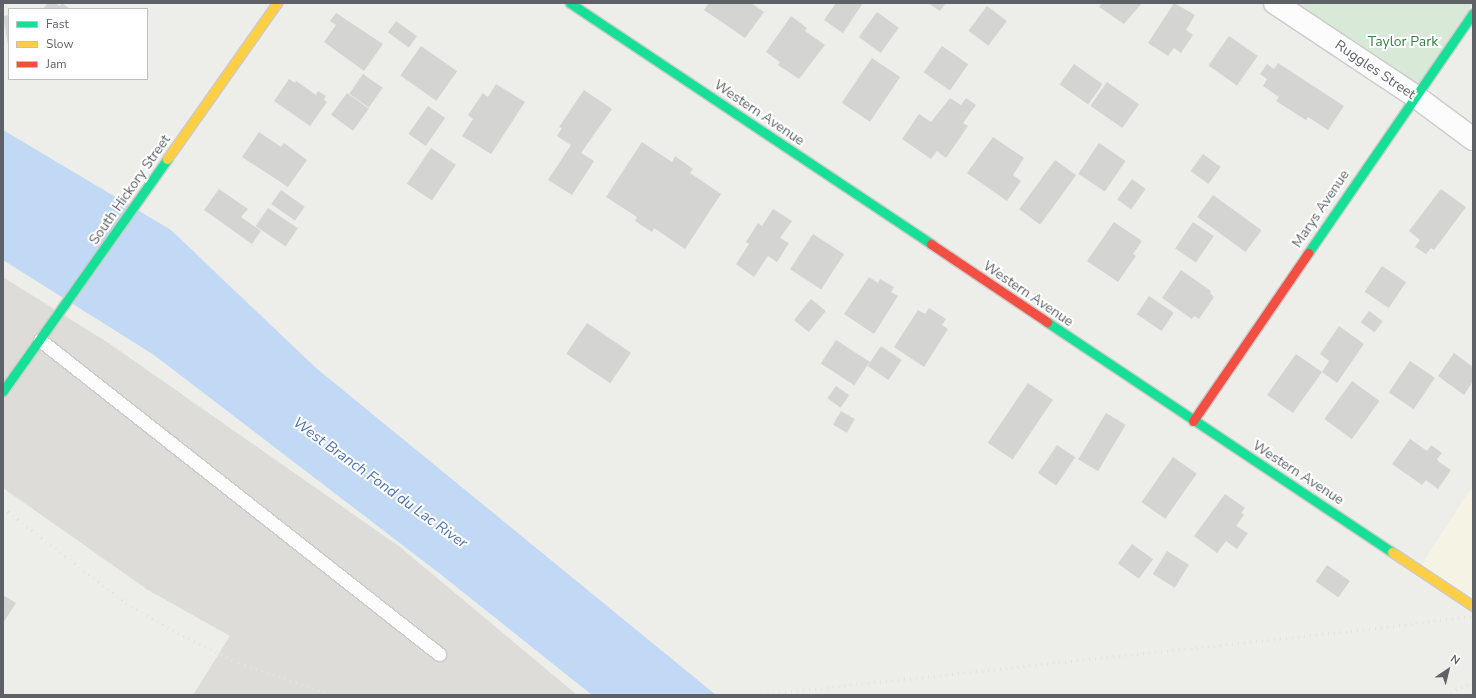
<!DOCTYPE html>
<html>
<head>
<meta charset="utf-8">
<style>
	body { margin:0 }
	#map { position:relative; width:1476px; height:698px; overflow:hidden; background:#edede9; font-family:"Nunito Sans",sans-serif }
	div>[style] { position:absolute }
	.commercial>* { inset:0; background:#f5f3e4 }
	.industrial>* { inset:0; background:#dddcd9 }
	.green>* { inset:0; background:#d8e9d7 }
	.water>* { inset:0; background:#c1d9f4 }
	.building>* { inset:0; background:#d4d4d2; transform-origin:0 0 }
	.roads { filter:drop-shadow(1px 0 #cacbca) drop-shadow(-1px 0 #cacbca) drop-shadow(0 1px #cacbca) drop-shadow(0 -1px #cacbca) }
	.lane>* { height:13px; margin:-6.5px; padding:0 6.5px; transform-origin:6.5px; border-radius:6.5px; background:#fcfcfc }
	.street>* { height:22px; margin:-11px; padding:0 11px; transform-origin:11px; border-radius:11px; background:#fcfcfc }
	.fast>* { height:9px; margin:-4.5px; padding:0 4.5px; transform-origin:4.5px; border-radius:4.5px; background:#16e098 }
	.slow>* { height:9px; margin:-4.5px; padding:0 4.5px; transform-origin:4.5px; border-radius:4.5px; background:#ffcf43 }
	.jam>* { height:9px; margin:-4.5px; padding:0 4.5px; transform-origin:4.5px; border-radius:4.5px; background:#f24e42 }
	.rail>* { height:3px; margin-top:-1.5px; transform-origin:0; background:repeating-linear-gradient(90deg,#e3e3e3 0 1px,transparent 0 6px) }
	span { translate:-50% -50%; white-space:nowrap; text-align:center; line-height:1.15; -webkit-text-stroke:4px #fff; paint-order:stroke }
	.park-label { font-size:14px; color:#3b8046 }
	.street-label { font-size:14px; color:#5e6166 }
	.water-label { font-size:15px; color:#4e74b2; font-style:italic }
	.frame { position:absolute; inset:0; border:4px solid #5e6166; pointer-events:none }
	.legend { position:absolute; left:8px; top:8px; width:140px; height:72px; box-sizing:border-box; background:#fff; border:1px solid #bfc0c2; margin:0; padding:5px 7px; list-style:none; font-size:12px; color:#5e6166 }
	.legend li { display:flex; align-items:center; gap:8px; height:20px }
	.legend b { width:20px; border:1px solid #bfc0c2 }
	.north { position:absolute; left:1428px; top:650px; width:40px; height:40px; -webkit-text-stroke:3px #fff; paint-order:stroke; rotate:35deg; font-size:11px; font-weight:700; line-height:16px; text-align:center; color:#5e6166 }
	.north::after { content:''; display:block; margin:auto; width:14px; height:18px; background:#5e6166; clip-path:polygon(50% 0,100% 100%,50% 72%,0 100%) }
</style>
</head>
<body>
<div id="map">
	<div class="commercial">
		<i style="clip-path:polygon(1473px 485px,1473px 600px,1418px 570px)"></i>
	</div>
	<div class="industrial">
		<i style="clip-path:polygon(3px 277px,110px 344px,400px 547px,577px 695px,193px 695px,230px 636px,148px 590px,3px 488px)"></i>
	</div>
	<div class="green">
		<i style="clip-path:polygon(1275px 3px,1473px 3px,1415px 96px)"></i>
	</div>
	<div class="water">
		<i style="clip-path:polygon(3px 130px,171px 230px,316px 368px,716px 695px,592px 695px,439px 573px,154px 355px,3px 260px)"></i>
	</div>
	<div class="building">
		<i style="clip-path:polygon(48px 3px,56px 3px,60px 6px,62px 3px,70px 9px,43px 9px)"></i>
		<i style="clip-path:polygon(709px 3px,751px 3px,764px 12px,745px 38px,704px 10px)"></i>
		<i style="clip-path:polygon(836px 3px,863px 3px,843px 33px,824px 20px)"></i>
		<i style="clip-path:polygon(928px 3px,946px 3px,940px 11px)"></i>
		<i style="clip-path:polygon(1102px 3px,1142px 3px,1124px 24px,1099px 7px)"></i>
		<i style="clip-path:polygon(1174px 3px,1195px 15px,1186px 30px,1193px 35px,1181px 53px,1174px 48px,1168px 56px,1148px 43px)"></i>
		<i style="left:987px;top:6px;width:25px;height:31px;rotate:37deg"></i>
		<i style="left:877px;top:12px;width:27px;height:31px;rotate:36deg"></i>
		<i style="clip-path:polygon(336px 13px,383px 44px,364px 71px,324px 42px,336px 25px,330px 21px)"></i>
		<i style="clip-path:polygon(9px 15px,9px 45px,8px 45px,3px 16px)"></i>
		<i style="clip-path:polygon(791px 16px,807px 28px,805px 31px,825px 45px,799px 79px,778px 65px,780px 62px,766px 52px)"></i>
		<i style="left:396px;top:21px;width:26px;height:14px;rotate:36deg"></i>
		<i style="left:1229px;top:36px;width:35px;height:36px;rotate:35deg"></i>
		<i style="left:421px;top:46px;width:44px;height:36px;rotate:35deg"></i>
		<i style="left:942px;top:46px;width:32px;height:32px;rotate:35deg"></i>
		<i style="left:872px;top:58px;width:34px;height:54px;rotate:34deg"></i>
		<i style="clip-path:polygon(1278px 63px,1344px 106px,1328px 130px,1308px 117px,1306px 120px,1276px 101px,1279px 97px,1263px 86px,1267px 79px,1260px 74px,1267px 64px,1274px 69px)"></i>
		<i style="left:1074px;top:64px;width:35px;height:25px;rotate:35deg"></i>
		<i style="left:363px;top:74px;width:24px;height:24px;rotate:35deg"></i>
		<i style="clip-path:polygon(289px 79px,295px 83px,296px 81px,316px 95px,318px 91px,326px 96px,324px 100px,327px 102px,310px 126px,274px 101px)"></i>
		<i style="left:1107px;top:82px;width:39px;height:29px;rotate:35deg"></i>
		<i style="clip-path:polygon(496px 84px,525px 102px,491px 154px,462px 136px,473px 119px,468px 115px,483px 93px,488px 97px)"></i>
		<i style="clip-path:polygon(584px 90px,612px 109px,581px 153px,594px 161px,572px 195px,548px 180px,571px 145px,557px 136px,562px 128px,559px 127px)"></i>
		<i style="left:347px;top:93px;width:27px;height:27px;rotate:36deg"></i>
		<i style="clip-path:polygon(950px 98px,961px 105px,966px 98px,976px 105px,963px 123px,968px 126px,946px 158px,937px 151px,931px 159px,902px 139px,919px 114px,931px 122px)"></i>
		<i style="left:428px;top:106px;width:21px;height:34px;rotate:35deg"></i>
		<i style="clip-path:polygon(259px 132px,281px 147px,284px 143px,307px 160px,288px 187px,242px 157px)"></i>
		<i style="clip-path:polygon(993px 137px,1024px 158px,1013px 175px,1021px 181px,1007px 201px,967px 173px)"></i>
		<i style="clip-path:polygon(642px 142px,672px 162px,675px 156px,693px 169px,690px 173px,721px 194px,685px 249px,654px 228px,652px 232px,635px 221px,637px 217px,606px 197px)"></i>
		<i style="left:1099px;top:143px;width:32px;height:37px;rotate:34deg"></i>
		<i style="left:431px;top:148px;width:30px;height:43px;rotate:34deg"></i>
		<i style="left:1203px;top:154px;width:22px;height:21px;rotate:36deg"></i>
		<i style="left:1055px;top:160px;width:26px;height:61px;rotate:36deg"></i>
		<i style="left:1132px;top:179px;width:17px;height:25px;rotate:36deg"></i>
		<i style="clip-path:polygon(219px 189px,248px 209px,241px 217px,261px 231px,252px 244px,204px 210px)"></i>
		<i style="clip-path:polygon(1441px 189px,1466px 207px,1434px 250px,1431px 248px,1426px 254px,1415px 247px,1420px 240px,1409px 231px)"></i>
		<i style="left:281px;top:190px;width:29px;height:17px;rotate:35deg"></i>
		<i style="left:1213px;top:195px;width:60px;height:27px;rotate:36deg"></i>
		<i style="left:268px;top:208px;width:36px;height:22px;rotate:34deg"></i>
		<i style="clip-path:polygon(773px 209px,792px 221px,780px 238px,789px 243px,777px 262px,768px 256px,754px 277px,736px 264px,749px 244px,746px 242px,758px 223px,762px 226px)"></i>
		<i style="clip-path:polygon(1114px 222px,1142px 241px,1133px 254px,1136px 256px,1118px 282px,1087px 261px)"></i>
		<i style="left:1193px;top:222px;width:25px;height:32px;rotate:34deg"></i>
		<i style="left:813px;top:234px;width:37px;height:42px;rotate:33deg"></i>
		<i style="left:1382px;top:266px;width:29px;height:31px;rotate:34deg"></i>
		<i style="clip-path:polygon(1181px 270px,1211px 291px,1210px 293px,1214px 297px,1199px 319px,1194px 316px,1192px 319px,1162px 298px)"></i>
		<i style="clip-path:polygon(869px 277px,878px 283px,880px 279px,894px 287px,891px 292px,898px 296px,874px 334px,844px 314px)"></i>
		<i style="left:1149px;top:296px;width:30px;height:22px;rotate:34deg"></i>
		<i style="left:811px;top:299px;width:19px;height:27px;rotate:39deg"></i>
		<i style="clip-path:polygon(929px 308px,946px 319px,942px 325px,948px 329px,924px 367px,894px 347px,918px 310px,925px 314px)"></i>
		<i style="left:1369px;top:311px;width:17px;height:14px;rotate:36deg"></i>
		<i style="left:587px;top:323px;width:53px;height:37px;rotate:34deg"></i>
		<i style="clip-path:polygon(1339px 326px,1364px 344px,1337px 383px,1322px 372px,1293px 413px,1267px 395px,1296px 354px,1322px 372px,1329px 361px,1320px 354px)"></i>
		<i style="left:836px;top:340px;width:40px;height:28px;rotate:33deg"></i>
		<i style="left:881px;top:346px;width:25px;height:24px;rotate:34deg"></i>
		<i style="clip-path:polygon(1454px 353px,1473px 367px,1473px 381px,1464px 395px,1438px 376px)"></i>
		<i style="left:1410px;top:361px;width:30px;height:38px;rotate:34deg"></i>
		<i style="left:1352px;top:381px;width:34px;height:47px;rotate:36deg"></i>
		<i style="left:1028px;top:383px;width:30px;height:72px;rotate:34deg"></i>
		<i style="left:836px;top:386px;width:16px;height:15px;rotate:35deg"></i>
		<i style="left:841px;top:411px;width:16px;height:16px;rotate:30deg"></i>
		<i style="left:1106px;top:413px;width:23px;height:54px;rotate:31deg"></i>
		<i style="clip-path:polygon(1410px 439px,1427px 451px,1431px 445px,1442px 453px,1437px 459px,1439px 462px,1451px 470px,1438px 489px,1426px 480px,1422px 485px,1392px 464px)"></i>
		<i style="left:1057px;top:445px;width:22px;height:34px;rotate:34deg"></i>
		<i style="left:1173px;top:457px;width:29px;height:55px;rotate:35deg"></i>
		<i style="clip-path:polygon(1225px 494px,1245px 508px,1241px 513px,1244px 515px,1236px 526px,1248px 533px,1237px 549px,1226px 541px,1217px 553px,1194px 536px)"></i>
		<i style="left:1132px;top:544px;width:26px;height:24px;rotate:36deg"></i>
		<i style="left:1167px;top:551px;width:26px;height:27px;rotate:32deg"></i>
		<i style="left:1327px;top:565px;width:28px;height:20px;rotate:35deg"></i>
		<i style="clip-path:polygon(3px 595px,16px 603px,3px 623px)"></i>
	</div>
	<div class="roads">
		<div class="lane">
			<i style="left:40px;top:340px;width:508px;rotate:38.2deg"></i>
		</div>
		<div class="street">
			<i style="left:1275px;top:3px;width:168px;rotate:33.6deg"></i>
			<i style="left:1415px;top:96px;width:72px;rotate:36.6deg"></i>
		</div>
		<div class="fast">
			<i style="left:570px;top:3px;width:434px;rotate:33.7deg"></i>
			<i style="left:1308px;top:253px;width:291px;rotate:-55.5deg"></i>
			<i style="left:1047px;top:322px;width:415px;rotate:33.7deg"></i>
			<i style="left:3px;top:391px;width:284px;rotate:-54.7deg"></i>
		</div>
		<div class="slow">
			<i style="left:167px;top:159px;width:191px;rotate:-54.8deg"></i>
			<i style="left:1392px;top:552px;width:97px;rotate:33.7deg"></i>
		</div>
		<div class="jam">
			<i style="left:931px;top:244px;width:140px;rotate:33.9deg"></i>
			<i style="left:1193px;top:421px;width:204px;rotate:-55.6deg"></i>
		</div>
	</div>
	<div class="rail">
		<i style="left:3px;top:508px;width:155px;rotate:37.7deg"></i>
		<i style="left:126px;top:603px;width:66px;rotate:30.1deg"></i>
		<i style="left:183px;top:636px;width:62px;rotate:25.7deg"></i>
		<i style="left:239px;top:663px;width:100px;rotate:18.6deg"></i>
		<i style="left:755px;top:695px;width:599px;rotate:-6.13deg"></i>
		<i style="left:1351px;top:631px;width:123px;rotate:-7deg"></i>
		<i style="left:1445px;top:695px;width:31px;rotate:-25deg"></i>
	</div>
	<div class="park-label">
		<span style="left:1403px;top:42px">Taylor Park</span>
	</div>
	<div class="street-label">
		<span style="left:1375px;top:70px;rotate:34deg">Ruggles Street</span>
		<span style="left:759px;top:113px;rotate:34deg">Western Avenue</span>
		<span style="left:130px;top:190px;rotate:-55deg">South Hickory Street</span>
		<span style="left:1321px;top:209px;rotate:-56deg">Marys Avenue</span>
		<span style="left:1028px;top:294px;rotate:34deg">Western Avenue</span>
		<span style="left:1298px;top:473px;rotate:33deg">Western Avenue</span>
	</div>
	<div class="water-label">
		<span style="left:380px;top:483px;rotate:36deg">West Branch Fond du Lac River</span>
	</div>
	<div class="frame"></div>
	<ul class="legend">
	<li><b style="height:5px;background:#16e098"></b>Fast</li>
	<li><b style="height:5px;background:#ffcf43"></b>Slow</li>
	<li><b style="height:5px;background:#f24e42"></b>Jam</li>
	</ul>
	<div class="north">N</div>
</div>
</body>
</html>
